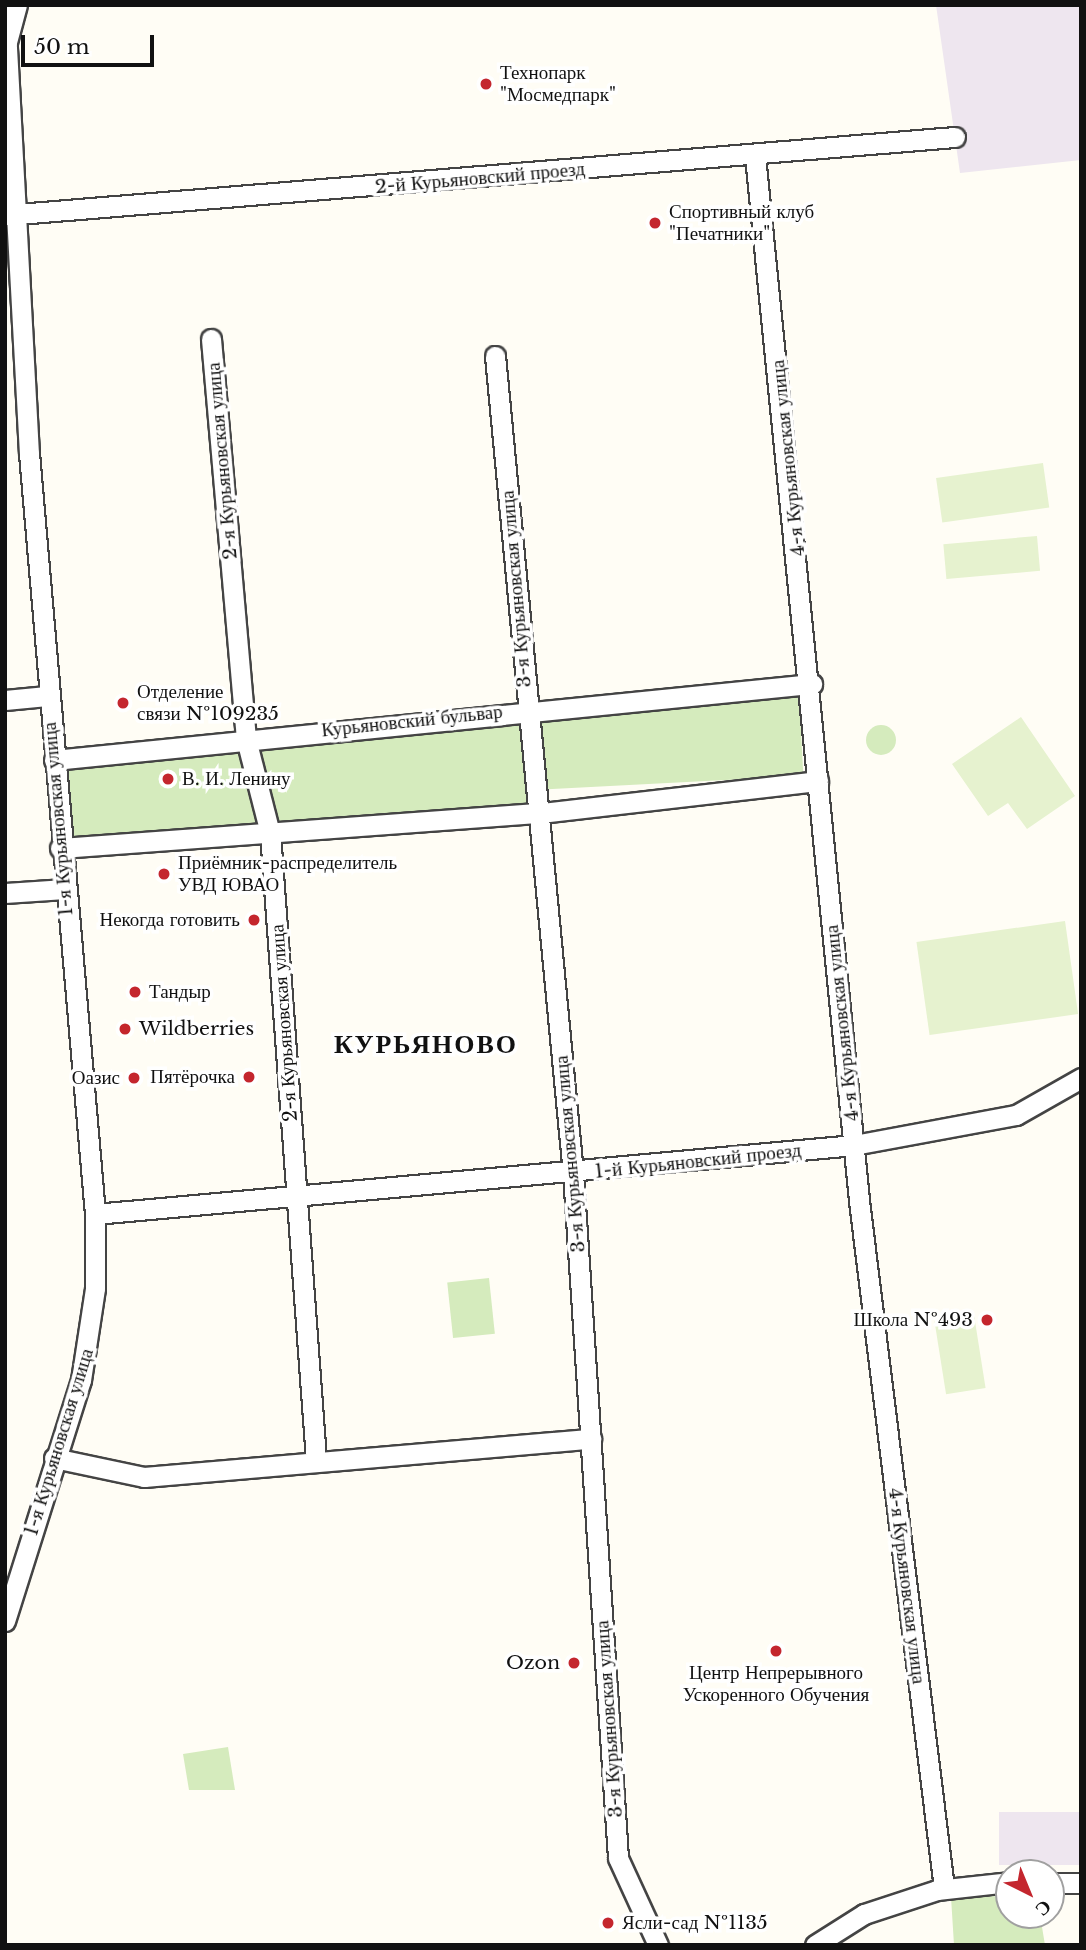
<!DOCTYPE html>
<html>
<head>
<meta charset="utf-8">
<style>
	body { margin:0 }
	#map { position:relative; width:1086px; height:1950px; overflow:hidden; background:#fffdf5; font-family:"Libre Baskerville",serif }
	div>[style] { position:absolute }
	.industrial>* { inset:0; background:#eee6ef; transform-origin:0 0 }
	.green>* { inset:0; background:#d5ebbd; transform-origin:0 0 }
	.round { border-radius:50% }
	.pitch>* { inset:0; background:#e6f2cf; transform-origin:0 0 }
	.roads { filter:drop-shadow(2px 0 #444) drop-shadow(-2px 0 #444) drop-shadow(0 2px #444) drop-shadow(0 -2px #444) }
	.minor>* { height:19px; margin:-9.5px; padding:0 9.5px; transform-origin:9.5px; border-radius:9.5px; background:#fff }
	.dots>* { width:19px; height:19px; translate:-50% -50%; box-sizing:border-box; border:4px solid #fff; border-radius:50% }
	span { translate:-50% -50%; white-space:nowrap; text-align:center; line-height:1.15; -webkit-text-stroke:7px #fff; paint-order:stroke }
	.poi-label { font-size:19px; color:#111 }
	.left { translate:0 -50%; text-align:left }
	.right { translate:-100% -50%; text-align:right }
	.street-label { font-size:19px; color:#111 }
	.district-label { font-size:26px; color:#111; font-weight:700; letter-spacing:2px }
	.frame { position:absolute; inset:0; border:7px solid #111; pointer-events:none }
	.north { position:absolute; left:995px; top:1859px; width:70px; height:70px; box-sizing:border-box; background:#fff; border:2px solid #a0a0a0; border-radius:50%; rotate:137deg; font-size:19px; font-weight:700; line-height:28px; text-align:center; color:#111 }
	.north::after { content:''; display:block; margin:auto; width:24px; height:32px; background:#c4262e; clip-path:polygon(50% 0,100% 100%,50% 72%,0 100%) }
	.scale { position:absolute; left:21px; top:35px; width:133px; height:32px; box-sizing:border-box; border:4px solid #111; border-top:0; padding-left:9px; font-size:21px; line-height:24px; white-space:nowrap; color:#111; -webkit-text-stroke:5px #fff; paint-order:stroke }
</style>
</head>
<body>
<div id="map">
	<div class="industrial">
		<i style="clip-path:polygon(936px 5px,1081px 5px,1081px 160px,960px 173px)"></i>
		<i style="left:1081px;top:1812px;width:53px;height:82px;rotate:90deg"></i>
	</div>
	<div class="green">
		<i style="left:799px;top:693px;width:83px;height:261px;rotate:87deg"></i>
		<i style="clip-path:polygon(521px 717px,532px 806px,278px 824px,257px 746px)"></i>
		<i class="round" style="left:866px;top:725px;width:30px;height:30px"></i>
		<i style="clip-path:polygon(239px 749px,261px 826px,64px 840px,59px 769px)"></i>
		<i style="left:489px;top:1278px;width:56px;height:42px;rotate:84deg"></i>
		<i style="clip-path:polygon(228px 1747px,235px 1790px,189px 1790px,183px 1754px)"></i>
		<i style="clip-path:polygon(1009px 1896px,1009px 1915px,1040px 1915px,1045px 1945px,954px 1945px,951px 1897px)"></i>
	</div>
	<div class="pitch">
		<i style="left:1043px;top:463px;width:45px;height:108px;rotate:82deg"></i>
		<i style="left:1037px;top:536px;width:35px;height:94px;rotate:85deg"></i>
		<i style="clip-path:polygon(1021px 717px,1075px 796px,1027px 829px,1008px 803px,988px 816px,952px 764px)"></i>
		<i style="left:1065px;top:921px;width:94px;height:150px;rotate:82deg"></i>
		<i style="left:974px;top:1315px;width:74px;height:40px;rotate:81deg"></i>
	</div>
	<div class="roads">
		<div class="minor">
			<i style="left:755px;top:156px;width:1058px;rotate:84.31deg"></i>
			<i style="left:860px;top:1209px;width:684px;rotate:82.95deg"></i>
			<i style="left:6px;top:215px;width:952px;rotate:-4.7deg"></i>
			<i style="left:211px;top:339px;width:402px;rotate:85deg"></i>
			<i style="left:246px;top:739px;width:97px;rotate:75.7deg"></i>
			<i style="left:270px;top:833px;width:628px;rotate:85.8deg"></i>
			<i style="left:495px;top:356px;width:821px;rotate:84.55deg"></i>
			<i style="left:573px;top:1173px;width:686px;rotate:86.24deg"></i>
			<i style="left:618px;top:1858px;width:96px;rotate:65.3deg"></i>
			<i style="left:5px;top:700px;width:42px;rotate:-5.4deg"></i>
			<i style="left:54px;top:760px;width:762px;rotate:-5.73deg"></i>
			<i style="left:60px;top:848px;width:482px;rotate:-4.2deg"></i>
			<i style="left:541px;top:813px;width:279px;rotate:-6.6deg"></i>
			<i style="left:5px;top:893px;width:58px;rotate:-3.9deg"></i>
			<i style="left:95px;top:1214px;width:762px;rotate:-5.19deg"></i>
			<i style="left:854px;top:1145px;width:165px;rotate:-10.5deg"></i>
			<i style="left:1016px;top:1115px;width:75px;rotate:-29.6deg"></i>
			<i style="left:54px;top:1458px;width:92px;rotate:11.9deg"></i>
			<i style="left:144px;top:1477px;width:449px;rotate:-4.9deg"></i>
			<i style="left:5px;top:1621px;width:253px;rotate:-72.5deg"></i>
			<i style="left:81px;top:1380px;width:93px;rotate:-81.3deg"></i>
			<i style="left:95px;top:1288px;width:74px;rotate:-90deg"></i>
			<i style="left:95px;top:1214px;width:763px;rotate:-94.96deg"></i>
			<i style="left:29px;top:454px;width:413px;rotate:-93.1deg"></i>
			<i style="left:7px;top:42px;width:38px;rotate:-75deg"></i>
			<i style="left:1051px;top:1883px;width:30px"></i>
			<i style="left:815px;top:1945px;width:58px;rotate:-32.3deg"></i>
			<i style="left:864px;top:1914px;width:77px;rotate:-18.2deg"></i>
			<i style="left:937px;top:1890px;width:72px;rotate:-6.3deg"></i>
		</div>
	</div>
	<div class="dots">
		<i style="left:486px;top:84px;background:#c4262e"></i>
		<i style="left:655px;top:223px;background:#c4262e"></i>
		<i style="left:123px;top:703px;background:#c4262e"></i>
		<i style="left:168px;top:779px;background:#c4262e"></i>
		<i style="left:164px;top:874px;background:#c4262e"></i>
		<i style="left:254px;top:920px;background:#c4262e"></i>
		<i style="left:135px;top:992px;background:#c4262e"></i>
		<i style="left:125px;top:1029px;background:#c4262e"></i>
		<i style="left:249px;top:1077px;background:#c4262e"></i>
		<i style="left:134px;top:1078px;background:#c4262e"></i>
		<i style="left:987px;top:1320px;background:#c4262e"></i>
		<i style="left:776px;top:1651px;background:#c4262e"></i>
		<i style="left:574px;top:1663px;background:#c4262e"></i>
		<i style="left:608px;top:1923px;background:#c4262e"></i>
	</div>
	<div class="poi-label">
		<span class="left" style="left:500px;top:84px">Технопарк<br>"Мосмедпарк"</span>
		<span class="left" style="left:669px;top:223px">Спортивный клуб<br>"Печатники"</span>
		<span class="left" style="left:137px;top:703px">Отделение<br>связи №109235</span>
		<span class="left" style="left:182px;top:779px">В. И. Ленину</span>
		<span class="left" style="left:178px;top:874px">Приёмник-распределитель<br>УВД ЮВАО</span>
		<span class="right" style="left:240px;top:920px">Некогда готовить</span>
		<span class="left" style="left:149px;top:992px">Тандыр</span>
		<span class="left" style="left:139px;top:1029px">Wildberries</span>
		<span class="right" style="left:235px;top:1077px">Пятёрочка</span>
		<span class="right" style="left:120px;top:1078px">Оазис</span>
		<span class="right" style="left:973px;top:1320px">Школа №493</span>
		<span class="right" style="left:560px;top:1663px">Ozon</span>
		<span style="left:776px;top:1684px">Центр Непрерывного<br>Ускоренного Обучения</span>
		<span class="left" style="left:622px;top:1923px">Ясли-сад №1135</span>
	</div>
	<div class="street-label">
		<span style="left:480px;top:178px;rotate:-5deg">2-й Курьяновский проезд</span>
		<span style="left:788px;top:458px;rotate:-96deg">4-я Курьяновская улица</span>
		<span style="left:222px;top:461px;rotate:-95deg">2-я Курьяновская улица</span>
		<span style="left:516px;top:589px;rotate:-95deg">3-я Курьяновская улица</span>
		<span style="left:412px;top:721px;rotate:-6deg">Курьяновский бульвар</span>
		<span style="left:58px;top:819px;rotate:-95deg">1-я Курьяновская улица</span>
		<span style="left:284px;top:1023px;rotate:-94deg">2-я Курьяновская улица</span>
		<span style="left:842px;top:1023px;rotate:-96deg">4-я Курьяновская улица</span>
		<span style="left:570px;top:1154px;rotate:-95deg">3-я Курьяновская улица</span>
		<span style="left:698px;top:1161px;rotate:-6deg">1-й Курьяновский проезд</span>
		<span style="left:59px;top:1442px;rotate:-73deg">1-я Курьяновская улица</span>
		<span style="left:907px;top:1586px;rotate:83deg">4-я Курьяновская улица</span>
		<span style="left:609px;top:1719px;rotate:-94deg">3-я Курьяновская улица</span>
	</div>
	<div class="district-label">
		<span style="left:426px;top:1045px">КУРЬЯНОВО</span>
	</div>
	<div class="frame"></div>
	<div class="north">С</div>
	<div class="scale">50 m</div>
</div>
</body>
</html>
